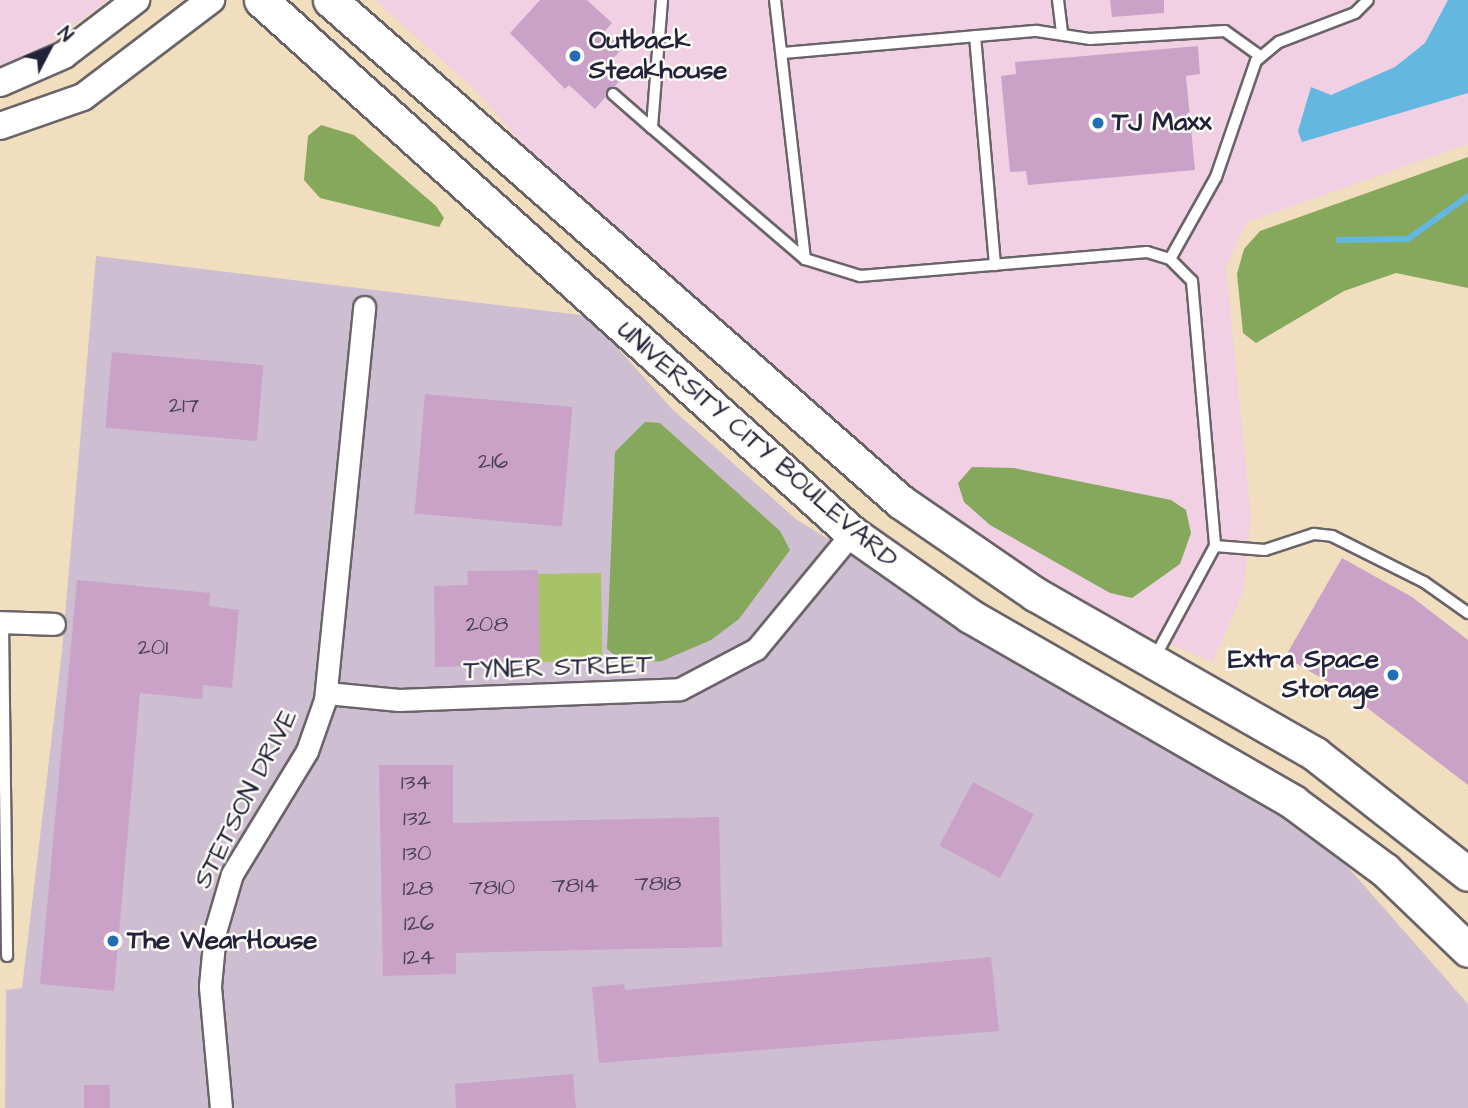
<!DOCTYPE html>
<html>
<head>
<meta charset="utf-8">
<style>
	body { margin:0 }
	#map { position:relative; width:1468px; height:1108px; overflow:hidden; background:#f1debf; font-family:"Architects Daughter",sans-serif }
	div>[style] { position:absolute }
	.built>* { inset:0; background:#f1d0e4 }
	.industrial>* { inset:0; background:#cebed1 }
	.green>* { inset:0; background:#a8c268; transform-origin:0 0 }
	.forest>* { inset:0; background:#86a85c }
	.water>* { inset:0; background:#64b8e0 }
	.stream>* { height:6px; margin:-3px; padding:0 3px; transform-origin:3px; border-radius:3px; background:#64b8e0 }
	.building>* { inset:0; background:#caa2c8; transform-origin:0 0 }
	.roads { filter:drop-shadow(2px 0 #6a6469) drop-shadow(-2px 0 #6a6469) drop-shadow(0 2px #6a6469) drop-shadow(0 -2px #6a6469) }
	.service>* { height:10px; margin:-5px; padding:0 5px; transform-origin:5px; border-radius:5px; background:#fff }
	.minor>* { height:21px; margin:-10.5px; padding:0 10.5px; transform-origin:10.5px; border-radius:10.5px; background:#fff }
	.tertiary>* { height:26px; margin:-13px; padding:0 13px; transform-origin:13px; border-radius:13px; background:#fff }
	.primary>* { height:33px; margin:-16.5px; padding:0 16.5px; transform-origin:16.5px; border-radius:16.5px; background:#fff }
	.dots>* { width:19px; height:19px; translate:-50% -50%; box-sizing:border-box; border:4px solid #fdfcf7; border-radius:50% }
	span { translate:-50% -50%; white-space:nowrap; text-align:center; line-height:1.15; -webkit-text-stroke:5px #fdfcf7; paint-order:stroke }
	.number-label { font-size:23px; color:#4c425e }
	.number-label span { -webkit-text-stroke-width:0 }
	.poi-label { font-size:26px; color:#22223b; font-weight:700 }
	.left { translate:0 -50%; text-align:left }
	.right { translate:-100% -50%; text-align:right }
	.street-label { font-size:26px; color:#22223b }
	.north { position:absolute; left:14px; top:14px; width:70px; height:70px; -webkit-text-stroke:5px #fdfcf7; paint-order:stroke; rotate:48deg; font-size:19px; font-weight:700; line-height:28px; text-align:center; color:#22223b }
	.north::after { content:''; display:block; margin:auto; width:24px; height:32px; background:#22223b; clip-path:polygon(50% 0,100% 100%,50% 72%,0 100%) }
</style>
</head>
<body>
<div id="map">
	<div class="built">
		<i style="clip-path:polygon(0 0,108px 0,49px 44px,0 67px)"></i>
		<i style="clip-path:polygon(375px 0,1468px 0,1468px 144px,1247px 222px,1226px 267px,1251px 517px,1243px 592px,1213px 662px,1112px 621px,1041px 581px,870px 460px,540px 164px,475px 90px)"></i>
	</div>
	<div class="industrial">
		<i style="clip-path:polygon(96px 256px,589px 316px,672px 409px,797px 520px,1274px 804px,1340px 858px,1468px 1004px,1468px 1108px,5px 1108px,6px 990px,22px 988px,62px 651px)"></i>
	</div>
	<div class="green">
		<i style="left:601px;top:573px;width:88px;height:63px;rotate:89deg"></i>
	</div>
	<div class="forest">
		<i style="clip-path:polygon(321px 125px,354px 135px,436px 206px,444px 218px,439px 227px,320px 198px,304px 180px,308px 136px)"></i>
		<i style="clip-path:polygon(1468px 157px,1468px 288px,1396px 273px,1344px 291px,1256px 343px,1243px 333px,1237px 274px,1244px 249px,1260px 231px)"></i>
		<i style="clip-path:polygon(645px 422px,660px 423px,780px 531px,790px 550px,739px 619px,711px 640px,662px 661px,625px 663px,607px 649px,615px 452px)"></i>
		<i style="clip-path:polygon(972px 467px,1014px 468px,1171px 500px,1186px 510px,1191px 533px,1180px 564px,1132px 598px,1110px 593px,990px 525px,964px 502px,958px 483px)"></i>
	</div>
	<div class="water">
		<i style="clip-path:polygon(1448px 0,1468px 0,1468px 93px,1302px 142px,1298px 131px,1311px 87px,1331px 95px,1395px 67px,1425px 43px)"></i>
	</div>
	<div class="stream">
		<i style="left:1339px;top:240px;width:69px;rotate:-0.8deg"></i>
		<i style="left:1408px;top:239px;width:74px;rotate:-35.6deg"></i>
	</div>
	<div class="building">
		<i style="clip-path:polygon(540px 0,587px 0,612px 23px,604px 32px,623px 48px,608px 64px,623px 77px,595px 109px,569px 85px,565px 89px,510px 33px)"></i>
		<i style="clip-path:polygon(1110px 0,1164px 0,1164px 13px,1112px 17px)"></i>
		<i style="clip-path:polygon(1198px 46px,1200px 74px,1186px 76px,1195px 170px,1028px 185px,1026px 171px,1010px 172px,1001px 76px,1016px 74px,1015px 62px)"></i>
		<i style="left:112px;top:352px;width:152px;height:76px;rotate:5deg"></i>
		<i style="left:425px;top:394px;width:148px;height:120px;rotate:5deg"></i>
		<i style="clip-path:polygon(1342px 558px,1412px 597px,1468px 640px,1468px 785px,1349px 694px,1285px 657px)"></i>
		<i style="clip-path:polygon(538px 570px,540px 665px,435px 667px,434px 586px,468px 585px,467px 571px)"></i>
		<i style="clip-path:polygon(77px 580px,210px 593px,209px 606px,239px 610px,232px 688px,203px 685px,202px 699px,140px 693px,114px 991px,40px 984px)"></i>
		<i style="clip-path:polygon(379px 765px,453px 765px,453px 823px,719px 817px,722px 947px,456px 953px,456px 974px,383px 976px)"></i>
		<i style="left:973px;top:782px;width:69px;height:72px;rotate:28deg"></i>
		<i style="clip-path:polygon(991px 957px,999px 1031px,599px 1063px,592px 987px,624px 984px,625px 990px)"></i>
		<i style="clip-path:polygon(573px 1074px,576px 1108px,456px 1108px,455px 1084px)"></i>
		<i style="left:84px;top:1085px;width:26px;height:23px"></i>
	</div>
	<div class="roads">
		<div class="service">
			<i style="left:662px;top:0;width:128px;rotate:94.5deg"></i>
			<i style="left:652px;top:128px;width:201px;rotate:40.6deg"></i>
			<i style="left:775px;top:0;width:261px;rotate:83.4deg"></i>
			<i style="left:805px;top:259px;width:58px;rotate:17.2deg"></i>
			<i style="left:860px;top:276px;width:288px;rotate:-4.8deg"></i>
			<i style="left:1147px;top:252px;width:24px;rotate:17deg"></i>
			<i style="left:1170px;top:259px;width:31px;rotate:45deg"></i>
			<i style="left:1192px;top:281px;width:266px;rotate:85deg"></i>
			<i style="left:1215px;top:546px;width:126px;rotate:118.4deg"></i>
			<i style="left:1058px;top:0;width:34px;rotate:83deg"></i>
			<i style="left:975px;top:36px;width:230px;rotate:85deg"></i>
			<i style="left:783px;top:53px;width:255px;rotate:-5deg"></i>
			<i style="left:1037px;top:31px;width:54px;rotate:8.6deg"></i>
			<i style="left:1090px;top:39px;width:135px;rotate:-3.4deg"></i>
			<i style="left:1225px;top:31px;width:43px;rotate:35.5deg"></i>
			<i style="left:613px;top:94px;width:52px;rotate:41.1deg"></i>
			<i style="left:1170px;top:259px;width:94px;rotate:-60.7deg"></i>
			<i style="left:1216px;top:177px;width:123px;rotate:-71deg"></i>
			<i style="left:1256px;top:61px;width:30px;rotate:-40deg"></i>
			<i style="left:1279px;top:42px;width:81px;rotate:-20.9deg"></i>
			<i style="left:1355px;top:13px;width:18px;rotate:-45deg"></i>
			<i style="left:1215px;top:546px;width:50px;rotate:4.6deg"></i>
			<i style="left:1265px;top:550px;width:52px;rotate:-18.1deg"></i>
			<i style="left:1314px;top:534px;width:18px;rotate:6deg"></i>
			<i style="left:1332px;top:536px;width:103px;rotate:26.6deg"></i>
			<i style="left:1424px;top:582px;width:54px;rotate:35.2deg"></i>
			<i style="left:3px;top:622px;width:334px;rotate:89.3deg"></i>
		</div>
		<div class="minor">
			<i style="left:0;top:622px;width:54px;rotate:2.1deg"></i>
			<i style="left:327px;top:693px;width:72px;rotate:5.6deg"></i>
			<i style="left:399px;top:700px;width:281px;rotate:-2.2deg"></i>
			<i style="left:680px;top:689px;width:86px;rotate:-27.8deg"></i>
			<i style="left:756px;top:649px;width:151px;rotate:-50.4deg"></i>
			<i style="left:221px;top:1108px;width:122px;rotate:-95.2deg"></i>
			<i style="left:210px;top:986px;width:54px;rotate:-84.7deg"></i>
			<i style="left:215px;top:932px;width:60px;rotate:-73.7deg"></i>
			<i style="left:232px;top:874px;width:144px;rotate:-58.6deg"></i>
			<i style="left:307px;top:751px;width:54px;rotate:-70.6deg"></i>
			<i style="left:325px;top:700px;width:395px;rotate:-84.3deg"></i>
		</div>
		<div class="tertiary">
			<i style="left:0;top:83px;width:70px;rotate:-23.6deg"></i>
			<i style="left:64px;top:55px;width:91px;rotate:-37.4deg"></i>
			<i style="left:0;top:126px;width:88px;rotate:-19.3deg"></i>
			<i style="left:83px;top:97px;width:161px;rotate:-37.2deg"></i>
		</div>
		<div class="primary">
			<i style="left:261px;top:0;width:796px;rotate:42.05deg"></i>
			<i style="left:852px;top:533px;width:144px;rotate:35.1deg"></i>
			<i style="left:970px;top:616px;width:373px;rotate:29.9deg"></i>
			<i style="left:1293px;top:802px;width:114px;rotate:36.5deg"></i>
			<i style="left:1385px;top:870px;width:115px;rotate:43.9deg"></i>
			<i style="left:330px;top:0;width:760px;rotate:41.32deg"></i>
			<i style="left:901px;top:502px;width:163px;rotate:34.5deg"></i>
			<i style="left:1035px;top:594px;width:322px;rotate:29.7deg"></i>
			<i style="left:1315px;top:754px;width:194px;rotate:38.1deg"></i>
		</div>
	</div>
	<div class="dots">
		<i style="left:575px;top:56px;background:#1f6fb2"></i>
		<i style="left:1098px;top:123px;background:#1f6fb2"></i>
		<i style="left:1393px;top:675px;background:#1f6fb2"></i>
		<i style="left:113px;top:941px;background:#1f6fb2"></i>
	</div>
	<div class="number-label">
		<span style="left:184px;top:405px">217</span>
		<span style="left:493px;top:461px">216</span>
		<span style="left:487px;top:624px">208</span>
		<span style="left:153px;top:647px">201</span>
		<span style="left:416px;top:782px">134</span>
		<span style="left:417px;top:818px">132</span>
		<span style="left:417px;top:853px">130</span>
		<span style="left:658px;top:883px">7818</span>
		<span style="left:575px;top:885px">7814</span>
		<span style="left:492px;top:887px">7810</span>
		<span style="left:418px;top:888px">128</span>
		<span style="left:419px;top:923px">126</span>
		<span style="left:419px;top:957px">124</span>
	</div>
	<div class="poi-label">
		<span class="left" style="left:589px;top:56px">Outback<br>Steakhouse</span>
		<span class="left" style="left:1112px;top:123px">TJ Maxx</span>
		<span class="right" style="left:1379px;top:675px">Extra Space<br>Storage</span>
		<span class="left" style="left:127px;top:941px">The WearHouse</span>
	</div>
	<div class="street-label">
		<span style="left:757px;top:445px;rotate:41deg">UNIVERSITY CITY BOULEVARD</span>
		<span style="left:558px;top:668px;rotate:-2deg">TYNER STREET</span>
		<span style="left:246px;top:799px;rotate:-63deg">STETSON DRIVE</span>
	</div>
	<div class="north">N</div>
</div>
</body>
</html>
